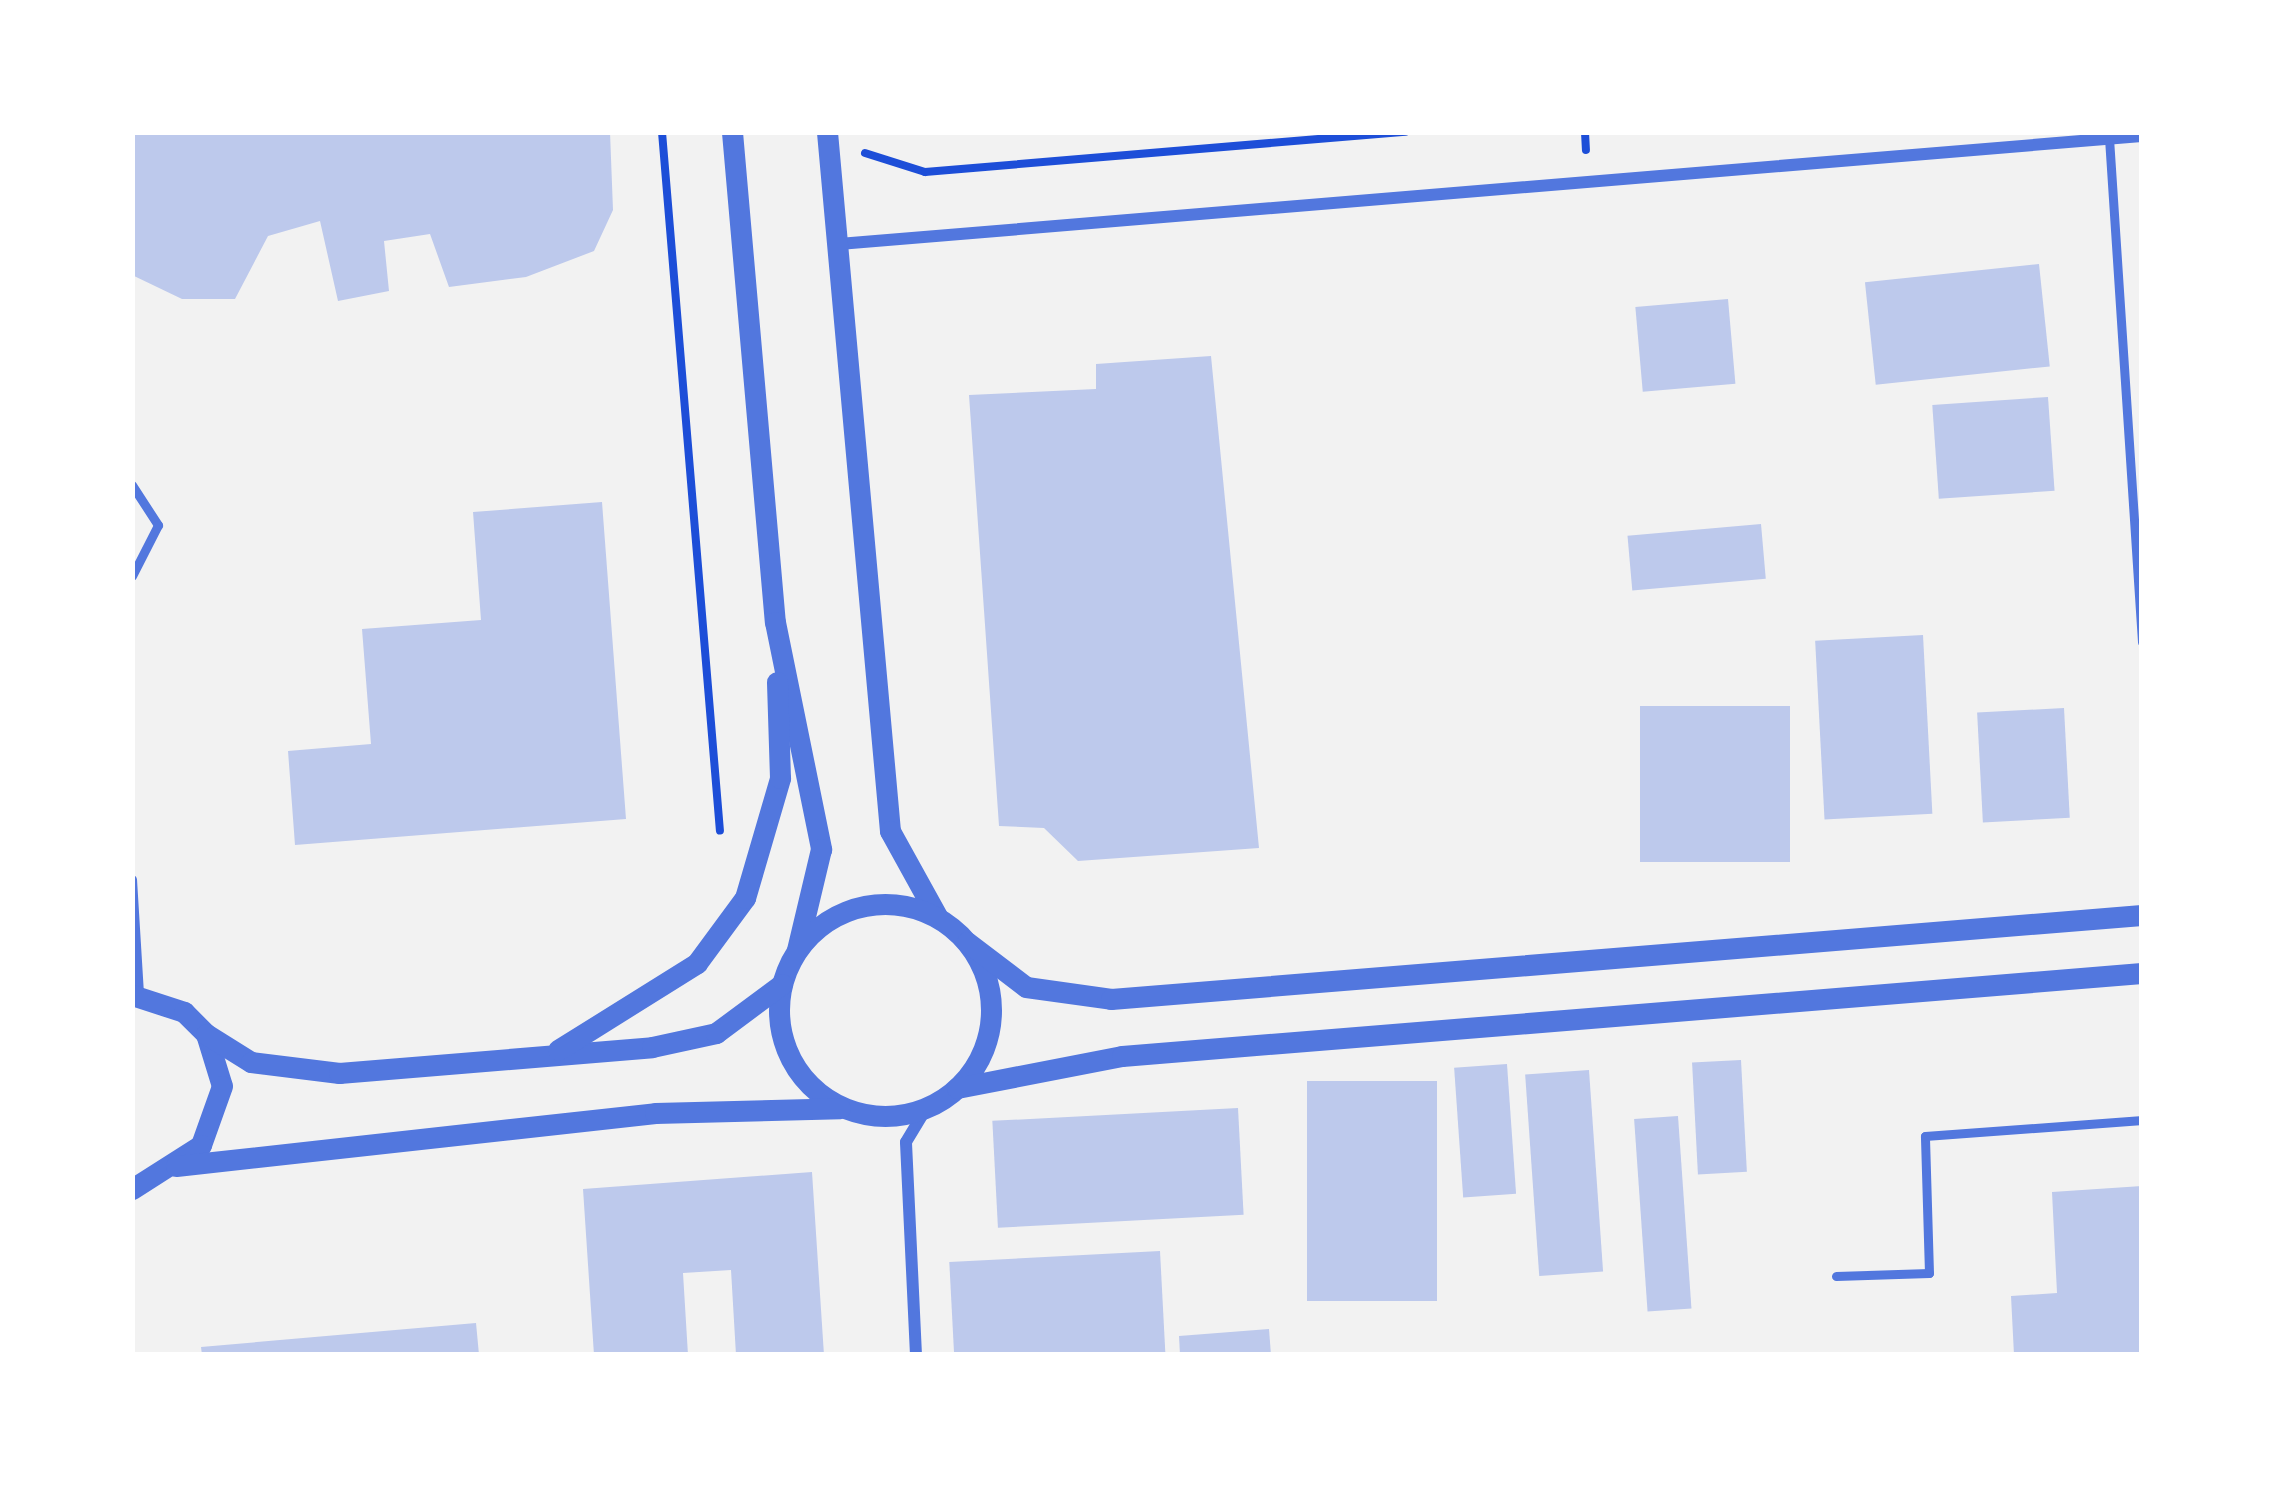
<!DOCTYPE html>
<html>
<head>
<meta charset="utf-8">
<style>
	body { margin:0 }
	#map { position:relative; width:2274px; height:1487px; overflow:hidden; background:#f2f2f2; font-family:"PT Serif",serif }
	div>[style] { position:absolute }
	.building>* { inset:0; background:#bdc9ec; transform-origin:0 0 }
	.path>* { height:8px; margin:-4px; padding:0 4px; transform-origin:4px; border-radius:4px; background:#1d4ed8 }
	.service>* { height:9px; margin:-4.5px; padding:0 4.5px; transform-origin:4.5px; border-radius:4.5px; background:#5277de }
	.minor>* { height:12px; margin:-6px; padding:0 6px; transform-origin:6px; border-radius:6px; background:#5277de }
	.tertiary>* { height:21px; margin:-10.5px; padding:0 10.5px; transform-origin:10.5px; border-radius:10.5px; background:#5277de }
	.tertiary>.ring { margin:-10.5px; padding:0; box-sizing:content-box; background:none; border:21px solid #5277de; border-radius:50% }
	span { translate:-50% -50%; white-space:nowrap; text-align:center; line-height:1.15; -webkit-text-stroke:12px #fff; paint-order:stroke }
	.frame { position:absolute; inset:0; border:135px solid #fff; pointer-events:none }
</style>
</head>
<body>
<div id="map">
	<div class="building">
		<i style="clip-path:polygon(132px 132px,610px 132px,613px 210px,594px 251px,526px 277px,449px 287px,430px 234px,384px 241px,389px 291px,338px 301px,320px 221px,268px 236px,235px 299px,182px 299px,132px 275px)"></i>
		<i style="left:2039px;top:264px;width:103px;height:175px;rotate:84deg"></i>
		<i style="left:1728px;top:299px;width:85px;height:93px;rotate:85deg"></i>
		<i style="clip-path:polygon(1211px 356px,1259px 848px,1078px 861px,1044px 828px,999px 826px,969px 395px,1096px 389px,1096px 364px)"></i>
		<i style="left:2048px;top:397px;width:94px;height:116px;rotate:86deg"></i>
		<i style="clip-path:polygon(602px 502px,626px 819px,295px 845px,288px 751px,371px 744px,362px 629px,481px 620px,473px 512px)"></i>
		<i style="left:1761px;top:524px;width:55px;height:134px;rotate:85deg"></i>
		<i style="left:1923px;top:635px;width:179px;height:108px;rotate:87deg"></i>
		<i style="left:1640px;top:706px;width:150px;height:156px"></i>
		<i style="left:2064px;top:708px;width:110px;height:87px;rotate:87deg"></i>
		<i style="left:1741px;top:1060px;width:112px;height:49px;rotate:87deg"></i>
		<i style="left:1507px;top:1064px;width:130px;height:53px;rotate:86deg"></i>
		<i style="left:1589px;top:1070px;width:202px;height:64px;rotate:86deg"></i>
		<i style="left:1307px;top:1081px;width:130px;height:220px"></i>
		<i style="left:1238px;top:1108px;width:107px;height:246px;rotate:87deg"></i>
		<i style="left:1678px;top:1116px;width:193px;height:44px;rotate:86deg"></i>
		<i style="clip-path:polygon(812px 1172px,824px 1355px,736px 1355px,731px 1270px,683px 1273px,688px 1355px,594px 1355px,583px 1189px)"></i>
		<i style="clip-path:polygon(2142px 1186px,2142px 1355px,2014px 1355px,2011px 1296px,2057px 1293px,2052px 1192px)"></i>
		<i style="left:1160px;top:1251px;width:104px;height:211px;rotate:87deg"></i>
		<i style="clip-path:polygon(476px 1323px,479px 1355px,202px 1355px,201px 1347px)"></i>
		<i style="clip-path:polygon(1269px 1329px,1271px 1355px,1180px 1355px,1179px 1336px)"></i>
	</div>
	<div class="path">
		<i style="left:662px;top:132px;width:701px;rotate:85.26deg"></i>
		<i style="left:1585px;top:132px;width:18px;rotate:87deg"></i>
		<i style="left:865px;top:153px;width:63px;rotate:17.6deg"></i>
		<i style="left:925px;top:172px;width:482px;rotate:-4.8deg"></i>
	</div>
	<div class="service">
		<i style="left:2109px;top:138px;width:505px;rotate:86.25deg"></i>
		<i style="left:132px;top:485px;width:48px;rotate:57deg"></i>
		<i style="left:158px;top:525px;width:57px;rotate:117deg"></i>
		<i style="left:132px;top:879px;width:114px;rotate:86.5deg"></i>
		<i style="left:1836px;top:1276px;width:93px;rotate:-1.8deg"></i>
		<i style="left:1929px;top:1273px;width:137px;rotate:-91.7deg"></i>
		<i style="left:1925px;top:1136px;width:218px;rotate:-4.2deg"></i>
	</div>
	<div class="minor">
		<i style="left:839px;top:244px;width:1307px;rotate:-4.74deg"></i>
		<i style="left:916px;top:1355px;width:213px;rotate:-92.7deg"></i>
		<i style="left:906px;top:1142px;width:39px;rotate:-59deg"></i>
	</div>
	<div class="tertiary">
		<i style="left:732px;top:132px;width:492px;rotate:85deg"></i>
		<i style="left:775px;top:622px;width:232px;rotate:78.5deg"></i>
		<i style="left:821px;top:849px;width:104px;rotate:103.4deg"></i>
		<i style="left:827px;top:132px;width:702px;rotate:84.85deg"></i>
		<i style="left:890px;top:831px;width:99px;rotate:61.1deg"></i>
		<i class="ring" style="left:779px;top:904px;width:191px;height:191px"></i>
		<i style="left:967px;top:942px;width:74px;rotate:37.3deg"></i>
		<i style="left:1026px;top:987px;width:86px;rotate:8deg"></i>
		<i style="left:1111px;top:999px;width:1034px;rotate:-4.66deg"></i>
		<i style="left:132px;top:995px;width:55px;rotate:18.1deg"></i>
		<i style="left:184px;top:1012px;width:31px;rotate:45deg"></i>
		<i style="left:206px;top:1034px;width:54px;rotate:72.9deg"></i>
		<i style="left:222px;top:1086px;width:63px;rotate:109.6deg"></i>
		<i style="left:201px;top:1145px;width:82px;rotate:147.5deg"></i>
		<i style="left:206px;top:1034px;width:53px;rotate:31.9deg"></i>
		<i style="left:251px;top:1062px;width:89px;rotate:7.1deg"></i>
		<i style="left:339px;top:1073px;width:314px;rotate:-4.7deg"></i>
		<i style="left:652px;top:1047px;width:66px;rotate:-12.3deg"></i>
		<i style="left:716px;top:1033px;width:82px;rotate:-36.6deg"></i>
		<i style="left:558px;top:1050px;width:164px;rotate:-32deg"></i>
		<i style="left:697px;top:963px;width:81px;rotate:-53.6deg"></i>
		<i style="left:745px;top:898px;width:125px;rotate:-73.7deg"></i>
		<i style="left:780px;top:778px;width:96px;rotate:-91.8deg"></i>
		<i style="left:957px;top:1088px;width:168px;rotate:-11deg"></i>
		<i style="left:1122px;top:1056px;width:1023px;rotate:-4.65deg"></i>
		<i style="left:176px;top:1166px;width:482px;rotate:-6.3deg"></i>
		<i style="left:655px;top:1113px;width:185px;rotate:-1.5deg"></i>
	</div>
	<div class="frame"></div>
</div>
</body>
</html>
